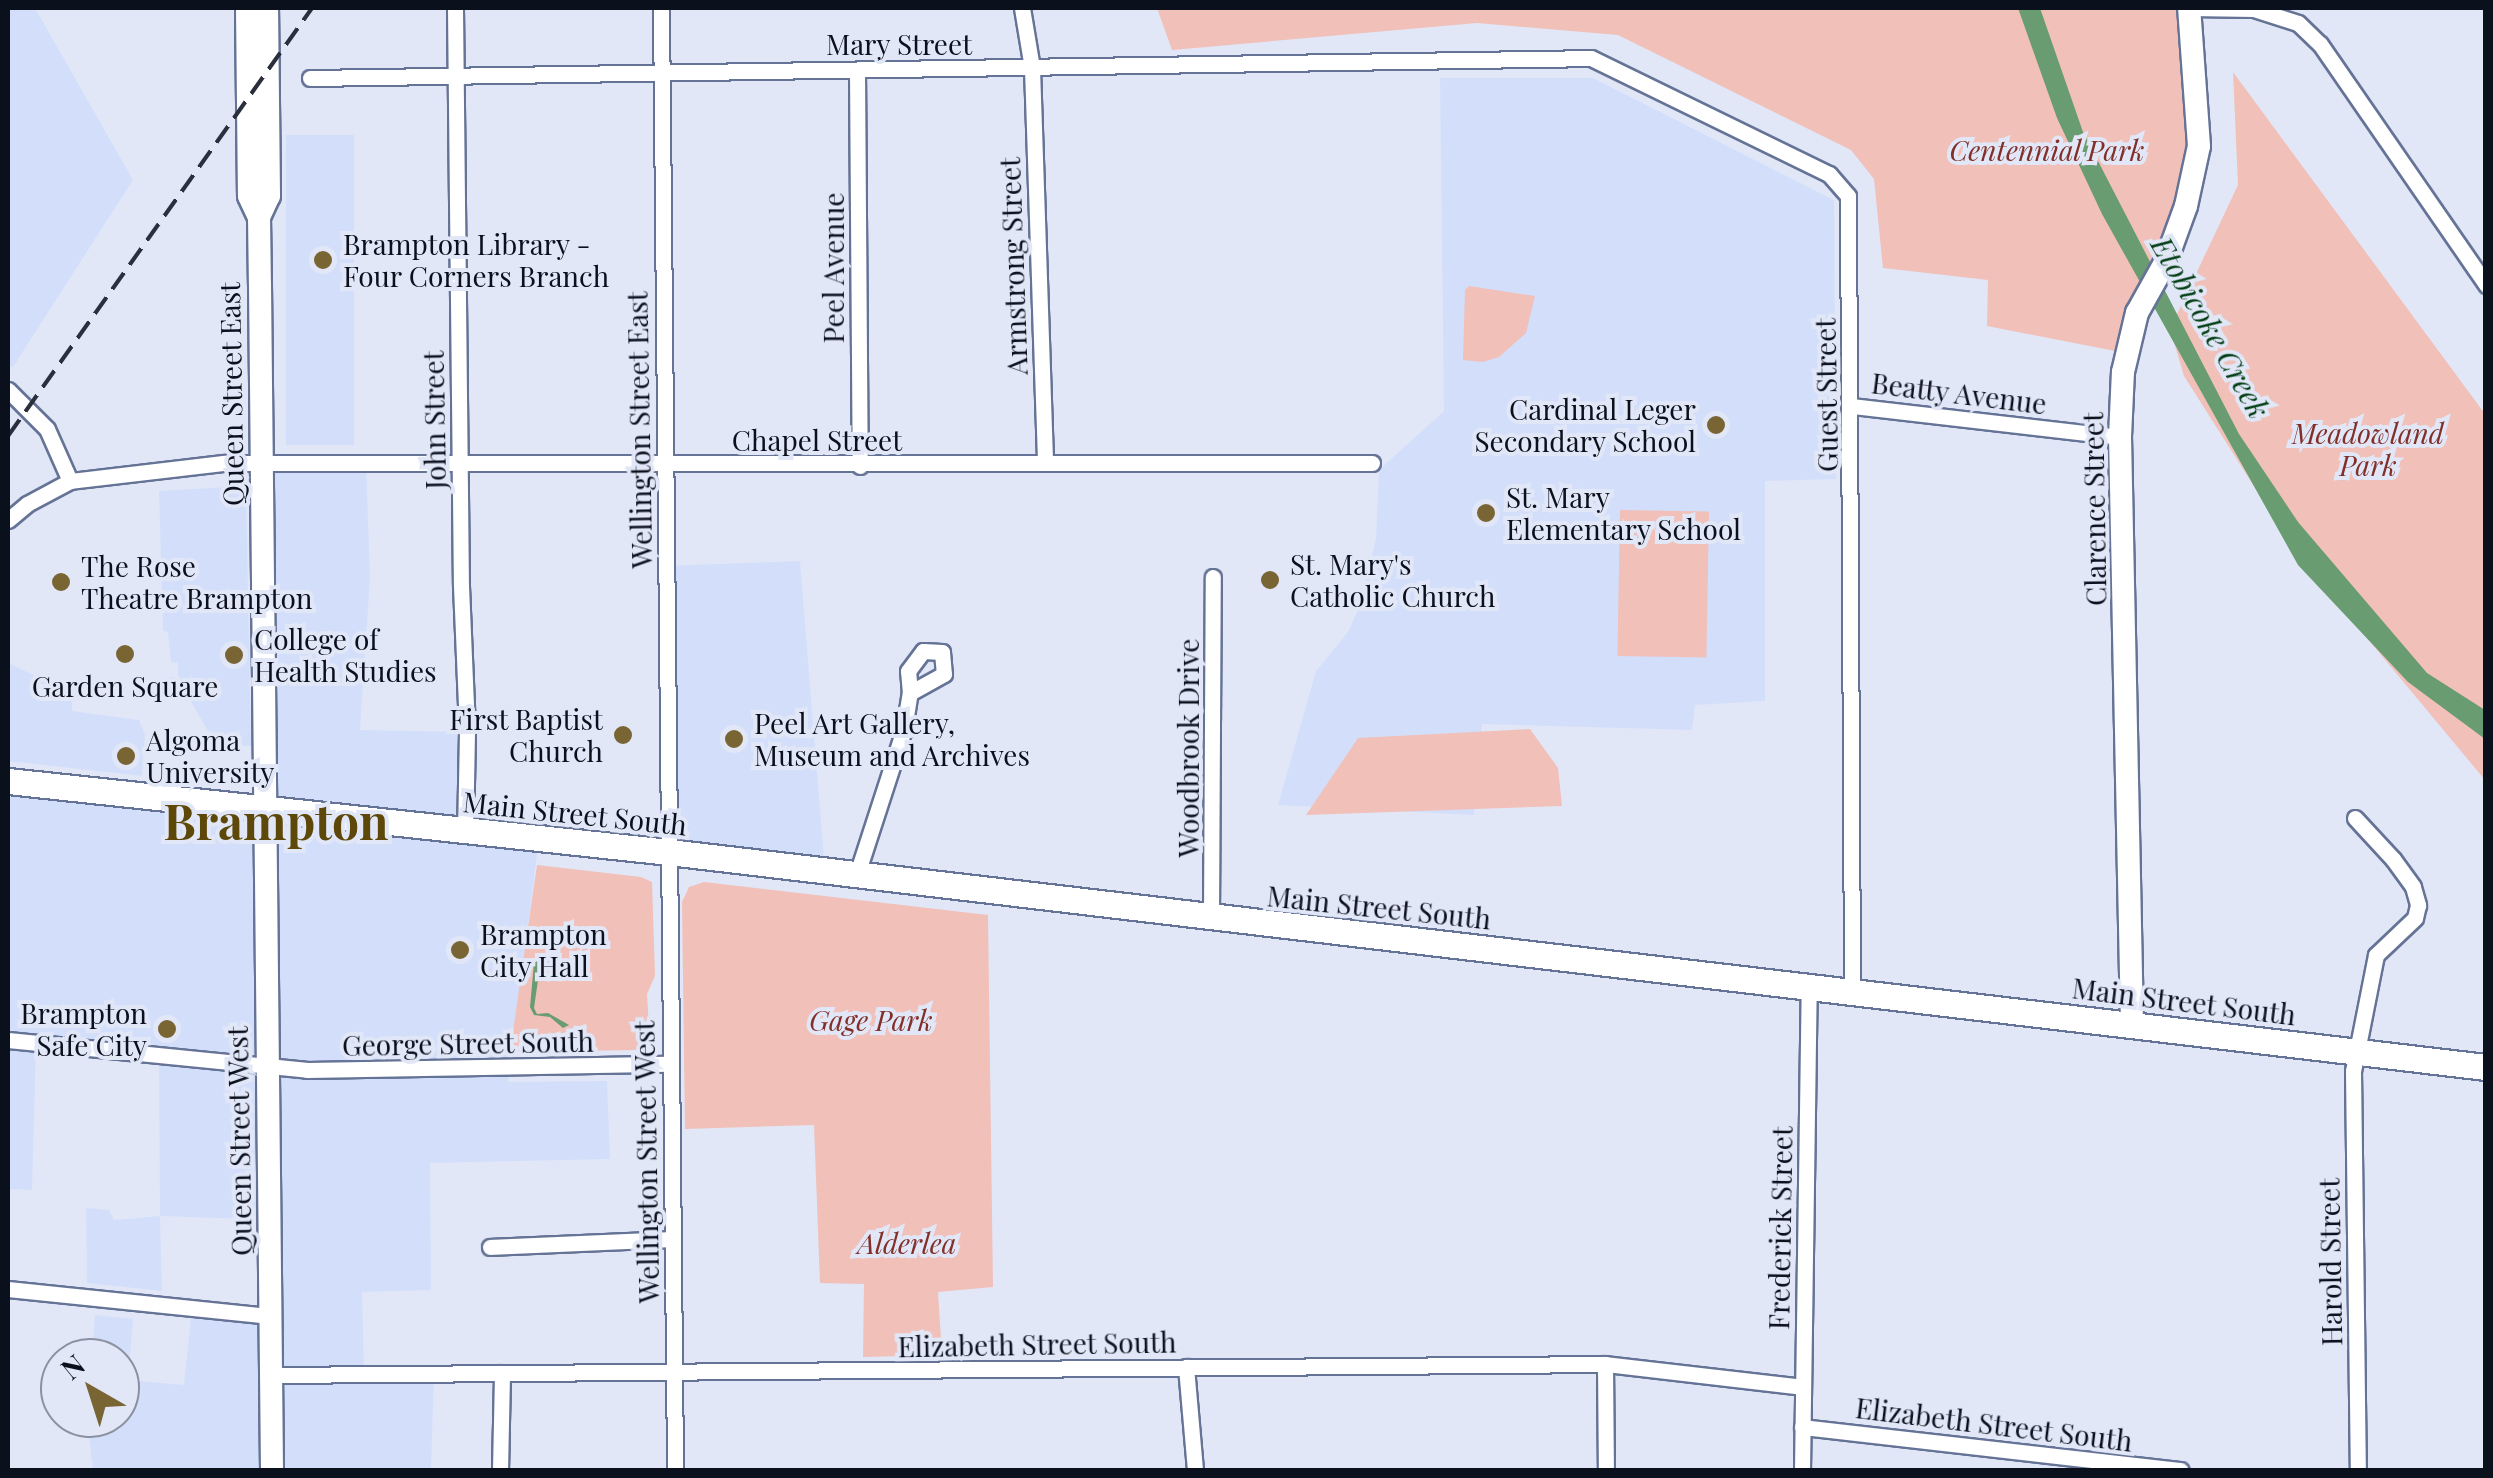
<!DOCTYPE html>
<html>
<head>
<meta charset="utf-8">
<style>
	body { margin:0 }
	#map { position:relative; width:2493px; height:1478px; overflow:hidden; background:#e1e7f7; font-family:"Playfair Display",serif }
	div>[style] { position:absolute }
	.built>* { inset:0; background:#d3dffa; transform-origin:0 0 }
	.green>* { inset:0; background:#f0c0b9; transform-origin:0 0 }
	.water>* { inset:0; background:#699c70 }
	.roads { filter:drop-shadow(2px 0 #657396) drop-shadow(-2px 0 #657396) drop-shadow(0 2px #657396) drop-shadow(0 -2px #657396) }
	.street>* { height:15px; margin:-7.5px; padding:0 7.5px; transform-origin:7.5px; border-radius:7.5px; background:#fff }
	.secondary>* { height:22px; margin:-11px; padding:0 11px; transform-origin:11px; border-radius:11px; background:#fff }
	.primary>* { height:25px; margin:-12.5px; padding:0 12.5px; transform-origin:12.5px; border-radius:12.5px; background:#fff }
	.rail>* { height:4px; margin-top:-2px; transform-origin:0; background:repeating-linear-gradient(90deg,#2a2f3d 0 20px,transparent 0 30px) }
	.dots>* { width:28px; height:28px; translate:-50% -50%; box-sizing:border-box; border:5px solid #e1e7f7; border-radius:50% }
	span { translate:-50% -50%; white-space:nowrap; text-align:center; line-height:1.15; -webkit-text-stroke:8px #e1e7f7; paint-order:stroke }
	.street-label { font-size:28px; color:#0b101d }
	.park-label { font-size:28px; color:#812f28; font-style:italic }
	.poi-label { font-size:28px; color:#0b101d }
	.left { translate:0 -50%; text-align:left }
	.right { translate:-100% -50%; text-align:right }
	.water-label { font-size:30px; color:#003d12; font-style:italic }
	.town-label { font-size:48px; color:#5e4809; font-weight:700 }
	.frame { position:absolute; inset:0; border:10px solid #0b101d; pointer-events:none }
	.north { position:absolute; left:40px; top:1338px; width:100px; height:100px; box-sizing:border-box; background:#e1e7f7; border:2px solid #8b91a0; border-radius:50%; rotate:321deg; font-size:28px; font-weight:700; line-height:40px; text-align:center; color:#0b101d }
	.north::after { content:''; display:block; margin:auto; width:35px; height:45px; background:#796534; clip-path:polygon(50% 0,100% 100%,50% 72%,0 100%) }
</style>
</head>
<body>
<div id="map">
	<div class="built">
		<i style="clip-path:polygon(8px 8px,35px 8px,133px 180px,13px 367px,8px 365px)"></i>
		<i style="clip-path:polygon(1440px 78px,1593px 78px,1834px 200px,1836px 479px,1765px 481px,1765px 701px,1695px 705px,1692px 730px,1482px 724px,1474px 815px,1278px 805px,1316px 671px,1348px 632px,1360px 606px,1376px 539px,1379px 470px,1444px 411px)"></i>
		<i style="left:286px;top:135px;width:68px;height:310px"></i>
		<i style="clip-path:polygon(262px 464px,366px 464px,370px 578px,360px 730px,467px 732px,465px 832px,539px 839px,508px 1082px,607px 1081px,610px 1159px,430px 1163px,431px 1290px,362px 1292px,364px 1374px,434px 1373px,431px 1470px,93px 1470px,87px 1418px,120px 1418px,120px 1358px,92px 1358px,95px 1315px,133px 1319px,128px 1380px,184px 1385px,192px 1308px,270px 1316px,270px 1220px,160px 1216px,162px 1291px,87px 1283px,86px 1208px,109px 1210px,114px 1220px,160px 1216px,159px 1058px,36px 1044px,32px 1190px,8px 1189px,8px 781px,266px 810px)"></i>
		<i style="clip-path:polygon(246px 486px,251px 746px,226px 746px,206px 728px,186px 693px,166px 689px,167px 677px,178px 677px,178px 663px,171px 662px,168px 632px,163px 631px,159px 491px)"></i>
		<i style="clip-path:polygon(800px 561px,825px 871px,669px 852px,666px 566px)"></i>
		<i style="clip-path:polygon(8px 663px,72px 693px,72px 711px,139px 720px,145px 735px,142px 776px,8px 761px)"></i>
	</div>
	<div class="green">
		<i style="clip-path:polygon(1157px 8px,2177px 8px,2191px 162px,2173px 232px,2135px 300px,2115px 351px,1987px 326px,1988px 280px,1883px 268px,1874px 179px,1851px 150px,1618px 35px,1477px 23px,1172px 50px)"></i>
		<i style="clip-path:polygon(2233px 72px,2485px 414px,2485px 780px,2297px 554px,2184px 376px,2170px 329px,2238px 185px)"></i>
		<i style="clip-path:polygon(1469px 286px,1535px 296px,1526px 333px,1499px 357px,1483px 362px,1463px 360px,1465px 290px)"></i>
		<i style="left:1620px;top:510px;width:89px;height:146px;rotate:1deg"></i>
		<i style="clip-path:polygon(1530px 729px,1558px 768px,1562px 806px,1306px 815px,1358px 738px)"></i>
		<i style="clip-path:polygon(537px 865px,641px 877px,652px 882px,655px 976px,647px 994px,649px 1027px,638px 1050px,510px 1052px)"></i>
		<i style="clip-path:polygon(704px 882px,988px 915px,993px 1287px,938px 1292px,942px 1355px,863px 1357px,864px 1284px,820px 1283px,814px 1125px,685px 1129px,682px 902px,689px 887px)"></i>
	</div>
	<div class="water">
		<i style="clip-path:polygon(2018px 8px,2040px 8px,2083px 132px,2239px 434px,2298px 522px,2427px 673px,2485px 710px,2485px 739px,2408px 682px,2298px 565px,2102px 214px,2057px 118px)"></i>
		<i style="clip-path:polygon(571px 927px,550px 966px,540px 966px,534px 1008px,537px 1014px,548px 1013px,569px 1025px,563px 1028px,550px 1017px,534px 1015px,530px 1007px,534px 963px,540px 958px,552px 959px,546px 957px,559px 941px,556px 932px)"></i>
	</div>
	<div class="roads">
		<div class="street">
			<i style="left:455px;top:8px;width:578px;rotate:89.41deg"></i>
			<i style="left:461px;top:586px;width:146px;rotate:87.6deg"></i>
			<i style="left:467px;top:732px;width:100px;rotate:91.1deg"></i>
			<i style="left:661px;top:8px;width:1462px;rotate:89.45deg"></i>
			<i style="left:1022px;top:8px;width:61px;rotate:80.5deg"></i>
			<i style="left:1032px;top:68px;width:394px;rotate:88.1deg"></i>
			<i style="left:2190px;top:8px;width:64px;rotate:0.9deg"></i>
			<i style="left:2254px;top:9px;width:46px;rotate:17.7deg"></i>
			<i style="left:2298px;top:23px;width:30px;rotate:44deg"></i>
			<i style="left:2320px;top:44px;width:293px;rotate:55.4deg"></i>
			<i style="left:857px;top:70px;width:396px;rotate:89.6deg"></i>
			<i style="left:310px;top:78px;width:1281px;rotate:-0.89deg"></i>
			<i style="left:1591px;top:58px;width:265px;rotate:26deg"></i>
			<i style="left:1829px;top:174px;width:29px;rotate:49deg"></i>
			<i style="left:1848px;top:196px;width:795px;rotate:89.71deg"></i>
			<i style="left:8px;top:390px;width:55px;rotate:45deg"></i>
			<i style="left:47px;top:429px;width:57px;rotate:66.1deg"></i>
			<i style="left:1852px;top:406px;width:270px;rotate:6.6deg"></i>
			<i style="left:8px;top:520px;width:25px;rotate:-40deg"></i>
			<i style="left:27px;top:504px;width:49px;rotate:-28.1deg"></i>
			<i style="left:70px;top:481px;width:155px;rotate:-6.7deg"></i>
			<i style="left:224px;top:463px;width:1148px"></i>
			<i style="left:2355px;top:818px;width:56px;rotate:47.2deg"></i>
			<i style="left:2393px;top:859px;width:34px;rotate:54deg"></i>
			<i style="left:2413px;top:887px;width:19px;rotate:74deg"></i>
			<i style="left:2418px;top:905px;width:13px;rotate:103deg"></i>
			<i style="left:2415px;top:918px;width:54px;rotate:136.5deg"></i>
			<i style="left:2376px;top:955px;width:118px;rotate:101.2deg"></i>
			<i style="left:2353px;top:1071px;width:399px;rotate:89.3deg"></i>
			<i style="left:857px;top:874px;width:152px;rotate:-72deg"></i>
			<i style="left:904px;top:729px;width:36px;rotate:-81deg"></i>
			<i style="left:910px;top:693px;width:22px;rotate:-95deg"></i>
			<i style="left:908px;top:671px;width:25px;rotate:-53deg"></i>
			<i style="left:923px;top:651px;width:19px;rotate:3deg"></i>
			<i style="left:942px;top:652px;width:22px;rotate:85deg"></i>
			<i style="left:944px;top:674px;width:39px;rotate:151deg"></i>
			<i style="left:1211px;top:918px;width:341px;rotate:-89.7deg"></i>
			<i style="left:8px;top:1040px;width:301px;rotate:5.7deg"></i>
			<i style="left:307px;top:1070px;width:361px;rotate:-1deg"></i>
			<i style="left:490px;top:1247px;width:181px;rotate:-2.5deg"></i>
			<i style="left:8px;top:1289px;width:264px;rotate:5.9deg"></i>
			<i style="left:1605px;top:1364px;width:106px;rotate:89.5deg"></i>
			<i style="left:1186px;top:1367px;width:103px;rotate:85deg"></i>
			<i style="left:271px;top:1375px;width:1334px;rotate:-0.47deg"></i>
			<i style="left:1605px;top:1364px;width:199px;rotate:6.6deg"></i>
			<i style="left:1802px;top:1427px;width:381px;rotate:6.5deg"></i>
			<i style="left:500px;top:1470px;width:97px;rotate:-88.8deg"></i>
			<i style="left:1802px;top:1470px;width:484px;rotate:-89.2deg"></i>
		</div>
		<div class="secondary">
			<i style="left:247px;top:8px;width:188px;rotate:89.4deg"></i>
			<i style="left:249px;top:196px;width:23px;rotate:65deg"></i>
			<i style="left:259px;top:217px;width:68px;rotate:89.2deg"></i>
			<i style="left:260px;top:285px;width:1185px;rotate:89.42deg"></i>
			<i style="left:259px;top:217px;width:23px;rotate:-65deg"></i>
			<i style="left:269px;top:196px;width:188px;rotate:-90.6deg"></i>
			<i style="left:2132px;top:1024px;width:587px;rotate:-91.17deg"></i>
			<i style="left:2120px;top:437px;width:65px;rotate:-87.4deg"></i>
			<i style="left:2123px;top:372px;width:61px;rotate:-76.7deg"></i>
			<i style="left:2137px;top:313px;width:60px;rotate:-60.9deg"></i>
			<i style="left:2166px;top:261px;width:59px;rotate:-70deg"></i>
			<i style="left:2186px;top:206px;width:61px;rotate:-77.8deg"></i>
			<i style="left:2199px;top:146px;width:138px;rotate:-94.1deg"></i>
		</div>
		<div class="primary">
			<i style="left:8px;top:781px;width:665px;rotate:6.13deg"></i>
			<i style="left:669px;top:852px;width:1830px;rotate:6.75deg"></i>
		</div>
	</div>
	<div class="rail">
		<i style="left:8px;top:436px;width:525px;rotate:-54.61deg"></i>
	</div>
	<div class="dots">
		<i style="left:323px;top:260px;background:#796534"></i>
		<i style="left:1716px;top:425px;background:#796534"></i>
		<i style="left:1486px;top:513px;background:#796534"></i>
		<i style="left:1270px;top:580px;background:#796534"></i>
		<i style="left:61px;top:582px;background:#796534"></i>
		<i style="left:125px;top:654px;background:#796534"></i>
		<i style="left:234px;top:655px;background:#796534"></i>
		<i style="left:623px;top:735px;background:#796534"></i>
		<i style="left:734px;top:739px;background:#796534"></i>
		<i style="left:126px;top:756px;background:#796534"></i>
		<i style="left:460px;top:950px;background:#796534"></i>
		<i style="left:167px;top:1029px;background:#796534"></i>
	</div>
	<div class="street-label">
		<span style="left:899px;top:44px">Mary Street</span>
		<span style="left:1013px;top:266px;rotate:-92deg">Armstrong Street</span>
		<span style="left:833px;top:268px;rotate:-90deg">Peel Avenue</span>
		<span style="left:1959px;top:393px;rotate:7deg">Beatty Avenue</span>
		<span style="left:231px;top:394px;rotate:-91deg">Queen Street East</span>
		<span style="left:1826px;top:395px;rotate:-91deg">Guest Street</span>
		<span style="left:434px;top:420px;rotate:-91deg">John Street</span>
		<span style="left:639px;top:430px;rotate:-91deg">Wellington Street East</span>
		<span style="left:817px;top:440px">Chapel Street</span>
		<span style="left:2094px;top:509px;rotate:-91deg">Clarence Street</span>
		<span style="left:1188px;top:748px;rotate:-90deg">Woodbrook Drive</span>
		<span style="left:575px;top:813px;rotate:6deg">Main Street South</span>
		<span style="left:1379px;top:907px;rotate:6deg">Main Street South</span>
		<span style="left:2184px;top:1001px;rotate:7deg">Main Street South</span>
		<span style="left:468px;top:1043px;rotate:-1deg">George Street South</span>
		<span style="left:239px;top:1141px;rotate:-91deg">Queen Street West</span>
		<span style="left:646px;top:1162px;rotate:-91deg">Wellington Street West</span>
		<span style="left:1780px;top:1228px;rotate:-89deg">Frederick Street</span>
		<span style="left:2330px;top:1262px;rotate:-91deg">Harold Street</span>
		<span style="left:1037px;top:1344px;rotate:-1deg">Elizabeth Street South</span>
		<span style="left:1994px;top:1424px;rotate:7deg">Elizabeth Street South</span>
	</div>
	<div class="park-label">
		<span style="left:2047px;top:150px">Centennial Park</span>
		<span style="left:2368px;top:449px">Meadowland<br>Park</span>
		<span style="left:871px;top:1020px">Gage Park</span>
		<span style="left:907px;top:1243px">Alderlea</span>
	</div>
	<div class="poi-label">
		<span class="left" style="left:343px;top:260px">Brampton Library -<br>Four Corners Branch</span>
		<span class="right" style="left:1696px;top:425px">Cardinal Leger<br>Secondary School</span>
		<span class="left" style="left:1506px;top:513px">St. Mary<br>Elementary School</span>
		<span class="left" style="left:1290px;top:580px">St. Mary's<br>Catholic Church</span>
		<span class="left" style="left:81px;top:582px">The Rose<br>Theatre Brampton</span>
		<span class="left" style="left:254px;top:655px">College of<br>Health Studies</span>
		<span style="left:125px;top:686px">Garden Square</span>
		<span class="right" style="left:603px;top:735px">First Baptist<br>Church</span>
		<span class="left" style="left:754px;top:739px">Peel Art Gallery,<br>Museum and Archives</span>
		<span class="left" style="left:146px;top:756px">Algoma<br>University</span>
		<span class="left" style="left:480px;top:950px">Brampton<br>City Hall</span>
		<span class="right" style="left:147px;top:1029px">Brampton<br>Safe City</span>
	</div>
	<div class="water-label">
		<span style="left:2211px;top:327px;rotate:60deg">Etobicoke Creek</span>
	</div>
	<div class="town-label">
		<span style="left:276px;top:821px">Brampton</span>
	</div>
	<div class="frame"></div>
	<div class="north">N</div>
</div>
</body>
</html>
